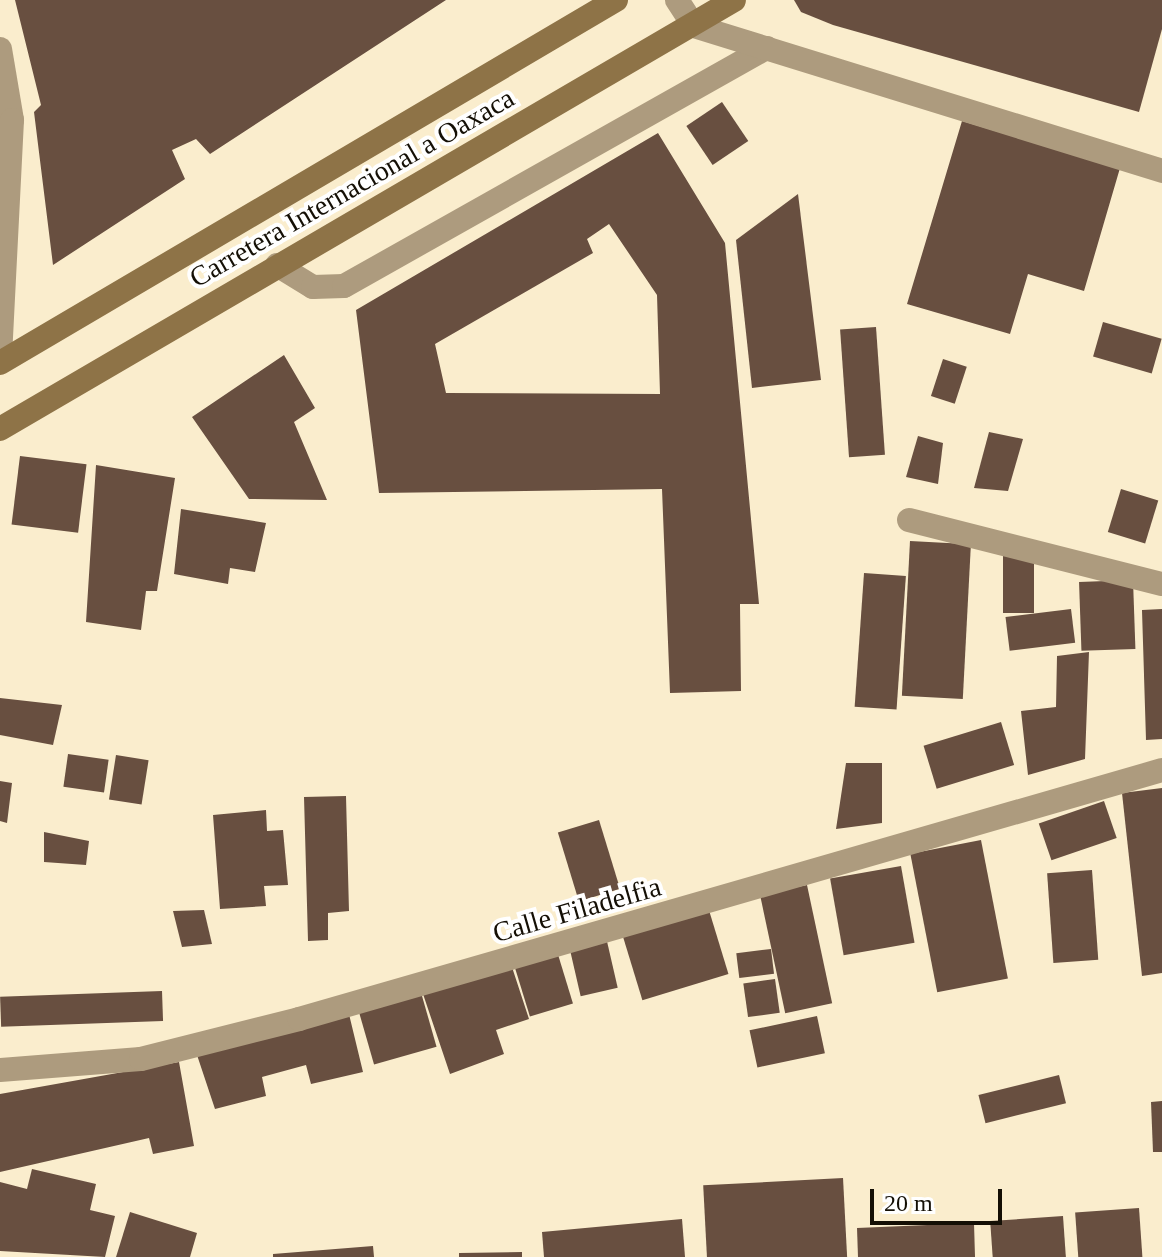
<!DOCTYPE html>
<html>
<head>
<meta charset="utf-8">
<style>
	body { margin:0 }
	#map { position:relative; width:1162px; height:1257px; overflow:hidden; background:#faedcd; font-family:"Times New Roman",serif }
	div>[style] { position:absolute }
	.building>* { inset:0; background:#684f40; transform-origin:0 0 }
	.lane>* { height:24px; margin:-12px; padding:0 12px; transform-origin:12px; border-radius:12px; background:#ad9b7e }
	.street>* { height:24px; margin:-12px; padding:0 12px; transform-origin:12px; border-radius:12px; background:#ad9b7e }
	.secondary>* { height:24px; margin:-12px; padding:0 12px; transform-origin:12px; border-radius:12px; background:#8e7347 }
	span { translate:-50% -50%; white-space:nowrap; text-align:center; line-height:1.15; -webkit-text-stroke:8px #fff; paint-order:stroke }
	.street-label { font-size:28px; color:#140f05 }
	.scale { position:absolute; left:870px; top:1189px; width:132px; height:36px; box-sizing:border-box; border:4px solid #140f05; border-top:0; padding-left:10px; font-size:24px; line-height:28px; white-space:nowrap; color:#140f05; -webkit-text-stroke:6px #fff; paint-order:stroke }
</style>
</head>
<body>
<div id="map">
	<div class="building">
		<i style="clip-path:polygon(15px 0,446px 0,210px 154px,196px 139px,172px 150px,185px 179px,53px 265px,34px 112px,41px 105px)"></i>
		<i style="clip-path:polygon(794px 0,1162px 0,1162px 29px,1139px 112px,833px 25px,801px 12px)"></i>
		<i style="left:722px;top:102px;width:47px;height:43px;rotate:56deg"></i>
		<i style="clip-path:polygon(962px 121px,1120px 168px,1084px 291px,1028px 274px,1010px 334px,907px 304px)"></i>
		<i style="clip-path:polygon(evenodd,658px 133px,725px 243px,759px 604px,740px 604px,741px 691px,670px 693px,662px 489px,379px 493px,356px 310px,658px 133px,609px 224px,657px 295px,660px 394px,446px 393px,435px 344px,593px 253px,587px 239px,609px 224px)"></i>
		<i style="clip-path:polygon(798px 194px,821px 380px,752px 388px,736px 240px)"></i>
		<i style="left:1103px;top:322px;width:61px;height:36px;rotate:16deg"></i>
		<i style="left:876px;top:327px;width:128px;height:36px;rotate:86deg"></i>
		<i style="clip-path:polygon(284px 355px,315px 408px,294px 422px,327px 500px,249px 499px,192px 417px)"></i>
		<i style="left:943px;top:359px;width:25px;height:39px;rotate:18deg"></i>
		<i style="clip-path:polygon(989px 432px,1023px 439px,1008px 491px,974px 488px)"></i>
		<i style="clip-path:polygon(918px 436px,943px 443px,938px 484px,906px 477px)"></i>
		<i style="left:20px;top:456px;width:67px;height:69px;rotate:7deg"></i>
		<i style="clip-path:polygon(96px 465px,175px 478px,157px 591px,146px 591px,141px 630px,86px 622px)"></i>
		<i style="left:1121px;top:489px;width:39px;height:45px;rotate:17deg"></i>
		<i style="clip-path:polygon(181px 509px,266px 523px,255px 572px,230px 568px,228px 584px,174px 574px)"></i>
		<i style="left:910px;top:541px;width:61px;height:155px;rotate:3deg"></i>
		<i style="left:1003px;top:556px;width:31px;height:57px"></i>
		<i style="left:864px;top:573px;width:42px;height:134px;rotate:4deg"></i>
		<i style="left:1133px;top:580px;width:69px;height:54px;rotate:88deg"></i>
		<i style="left:1071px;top:609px;width:34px;height:66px;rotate:83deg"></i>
		<i style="clip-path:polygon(1162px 609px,1162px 739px,1146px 740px,1142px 610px)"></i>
		<i style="clip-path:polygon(1089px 652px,1085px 759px,1028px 775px,1021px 711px,1056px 707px,1057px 656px)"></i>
		<i style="clip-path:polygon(0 698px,62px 705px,53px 745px,0 735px)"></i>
		<i style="left:1001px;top:722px;width:45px;height:81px;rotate:73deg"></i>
		<i style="left:68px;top:754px;width:41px;height:33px;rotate:8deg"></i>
		<i style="left:116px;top:755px;width:33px;height:45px;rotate:9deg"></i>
		<i style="clip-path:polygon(846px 763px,882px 763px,882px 823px,836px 829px)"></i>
		<i style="clip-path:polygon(0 781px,12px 783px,7px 823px,0 821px)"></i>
		<i style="clip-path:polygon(1162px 788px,1162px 973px,1142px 976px,1122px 793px)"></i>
		<i style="clip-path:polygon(346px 796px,349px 911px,328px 913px,328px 940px,308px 941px,304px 797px)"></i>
		<i style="left:1104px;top:801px;width:39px;height:69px;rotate:71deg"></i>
		<i style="clip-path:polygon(266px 810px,267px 831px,283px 830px,288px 885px,264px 886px,266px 906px,220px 909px,213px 815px)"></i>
		<i style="left:599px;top:820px;width:72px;height:43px;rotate:73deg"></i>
		<i style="clip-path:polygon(44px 832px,89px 841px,86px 865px,44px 862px)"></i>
		<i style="left:981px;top:840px;width:141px;height:72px;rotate:79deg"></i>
		<i style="left:901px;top:866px;width:78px;height:72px;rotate:80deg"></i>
		<i style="left:1092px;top:870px;width:90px;height:45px;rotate:86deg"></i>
		<i style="left:807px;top:885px;width:121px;height:48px;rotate:78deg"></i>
		<i style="left:708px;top:907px;width:70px;height:90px;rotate:73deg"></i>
		<i style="clip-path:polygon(204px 910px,212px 944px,182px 947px,173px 911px)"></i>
		<i style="left:606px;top:937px;width:52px;height:38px;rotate:77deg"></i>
		<i style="left:556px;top:948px;width:58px;height:45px;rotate:73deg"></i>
		<i style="left:771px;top:949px;width:25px;height:35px;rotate:83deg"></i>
		<i style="clip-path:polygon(510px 961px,529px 1019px,496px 1030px,504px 1054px,450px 1074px,422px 991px)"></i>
		<i style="left:775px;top:979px;width:34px;height:32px;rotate:82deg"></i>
		<i style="left:420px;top:989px;width:60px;height:65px;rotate:74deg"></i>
		<i style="left:162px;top:991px;width:30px;height:162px;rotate:88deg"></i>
		<i style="clip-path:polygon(348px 1010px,363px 1072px,311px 1084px,306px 1065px,262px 1077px,266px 1096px,215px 1109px,195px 1049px)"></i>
		<i style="left:817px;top:1016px;width:38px;height:69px;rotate:78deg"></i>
		<i style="clip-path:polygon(179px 1062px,194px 1146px,153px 1154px,149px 1138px,0 1172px,0 1094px)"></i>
		<i style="left:1059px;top:1075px;width:29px;height:83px;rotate:76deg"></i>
		<i style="clip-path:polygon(1162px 1101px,1162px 1152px,1153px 1152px,1151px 1102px)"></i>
		<i style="clip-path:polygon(32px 1169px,96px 1184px,90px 1210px,115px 1216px,105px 1257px,0 1251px,0 1182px,27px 1189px)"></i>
		<i style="left:843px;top:1178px;width:79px;height:140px;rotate:87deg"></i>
		<i style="left:1139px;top:1208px;width:49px;height:64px;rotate:86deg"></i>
		<i style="clip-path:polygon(130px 1212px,197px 1233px,190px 1257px,116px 1257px)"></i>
		<i style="left:1063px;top:1216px;width:41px;height:73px;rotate:86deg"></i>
		<i style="clip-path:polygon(682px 1219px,685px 1257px,544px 1257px,542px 1232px)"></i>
		<i style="clip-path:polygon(974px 1223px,975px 1257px,858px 1257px,857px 1228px)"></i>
		<i style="clip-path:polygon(373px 1246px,374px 1257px,273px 1257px,273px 1254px)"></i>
		<i style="clip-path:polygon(522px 1252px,522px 1257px,459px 1257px,459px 1253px)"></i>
	</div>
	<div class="lane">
		<i style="left:277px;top:265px;width:42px;rotate:31.4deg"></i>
		<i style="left:313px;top:287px;width:31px;rotate:-2deg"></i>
		<i style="left:344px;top:286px;width:485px;rotate:-29.4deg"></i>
	</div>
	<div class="street">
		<i style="left:677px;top:0;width:31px;rotate:57deg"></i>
		<i style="left:694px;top:26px;width:490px;rotate:17.2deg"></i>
		<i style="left:0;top:49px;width:72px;rotate:80.4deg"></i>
		<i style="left:12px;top:120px;width:241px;rotate:92.9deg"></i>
		<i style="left:909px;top:520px;width:261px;rotate:14.2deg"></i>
		<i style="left:0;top:1070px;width:141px;rotate:-4.5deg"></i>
		<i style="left:141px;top:1059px;width:163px;rotate:-14.2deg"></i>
		<i style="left:299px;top:1019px;width:898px;rotate:-16.09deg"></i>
	</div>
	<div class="secondary">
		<i style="left:0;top:363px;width:715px;rotate:-30.51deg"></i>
		<i style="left:0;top:429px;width:850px;rotate:-30.3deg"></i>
	</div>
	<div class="street-label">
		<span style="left:352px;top:188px;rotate:-30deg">Carretera Internacional a Oaxaca</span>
		<span style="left:577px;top:910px;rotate:-16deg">Calle Filadelfia</span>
	</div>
	<div class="scale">20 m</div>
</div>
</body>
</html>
